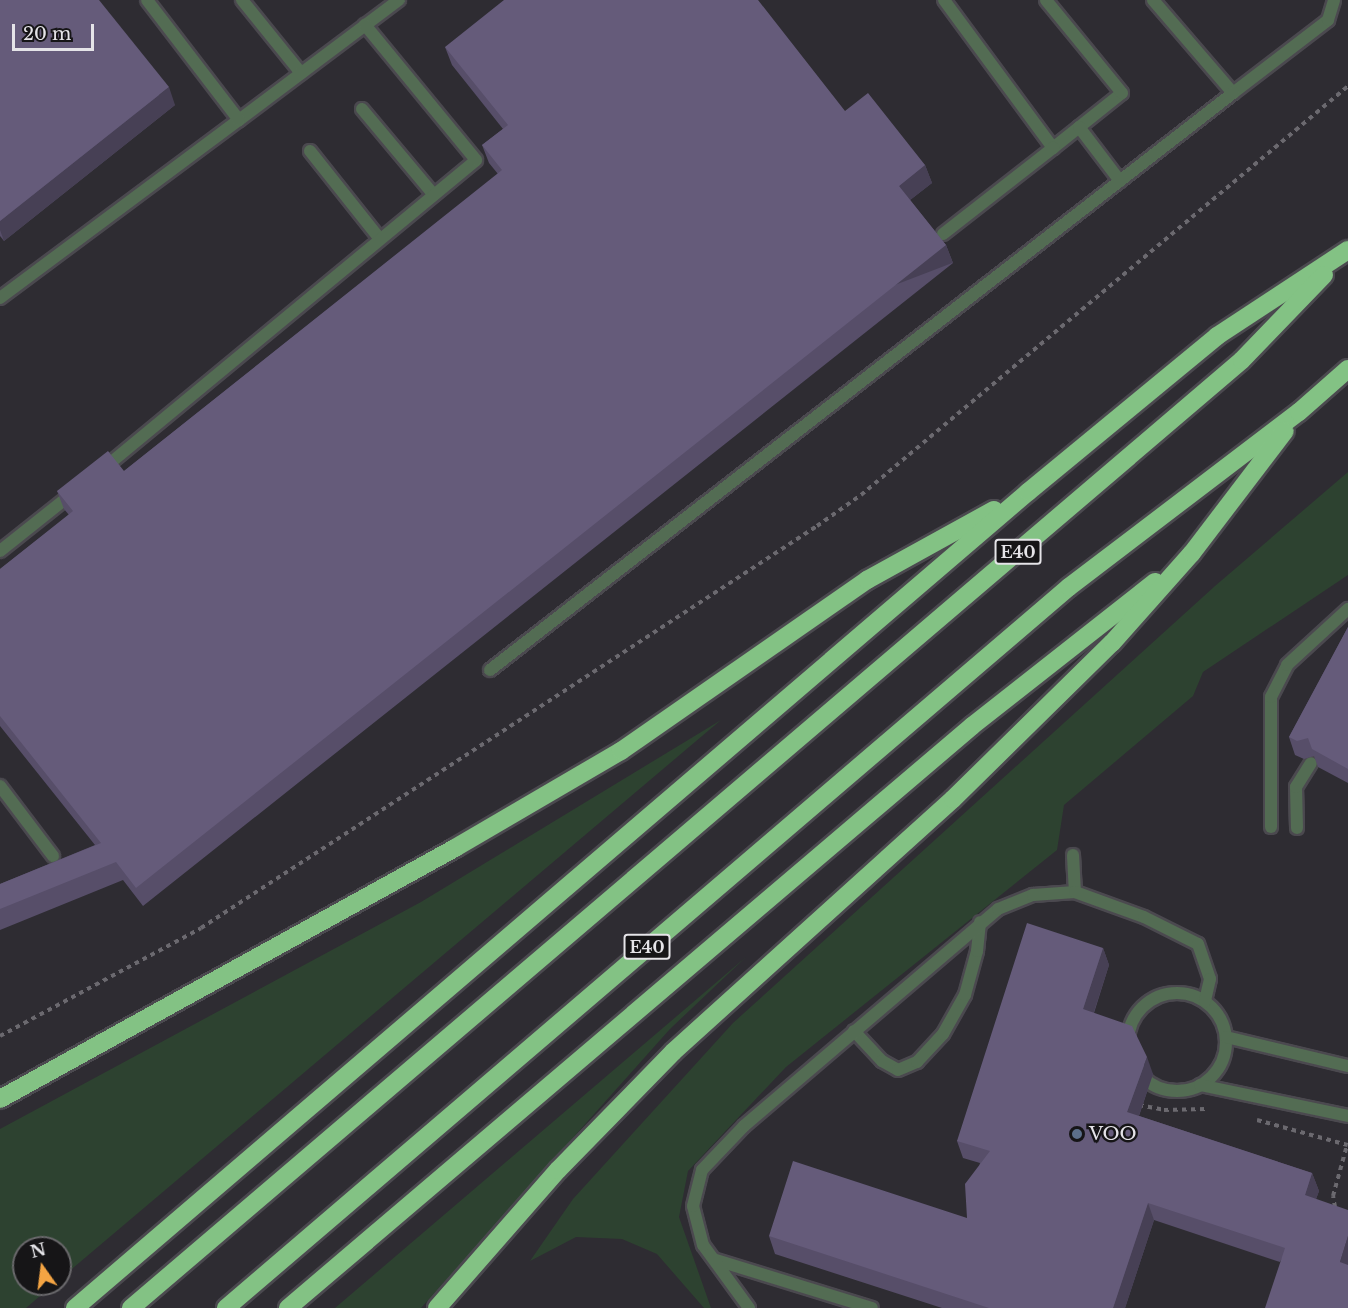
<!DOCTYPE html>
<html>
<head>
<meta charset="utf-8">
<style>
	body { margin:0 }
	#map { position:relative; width:1348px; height:1308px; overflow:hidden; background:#2e2c32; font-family:"Libre Baskerville",serif }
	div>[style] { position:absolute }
	.green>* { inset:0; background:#2d4230 }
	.path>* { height:4px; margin-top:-2px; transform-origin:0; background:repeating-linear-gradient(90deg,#6b696f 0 4.5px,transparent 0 9px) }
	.roads { filter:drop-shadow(2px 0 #4b494f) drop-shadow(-2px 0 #4b494f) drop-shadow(0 2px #4b494f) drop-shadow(0 -2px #4b494f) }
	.lane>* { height:12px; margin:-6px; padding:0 6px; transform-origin:6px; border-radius:6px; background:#536c53 }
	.lane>.ring { margin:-6px; padding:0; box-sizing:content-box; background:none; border:12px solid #536c53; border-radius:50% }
	.highway>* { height:18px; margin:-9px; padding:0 9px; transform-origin:9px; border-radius:9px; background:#83c284 }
	.wall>* { inset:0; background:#574e69 }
	.shaded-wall>* { inset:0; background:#474055; transform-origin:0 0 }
	.building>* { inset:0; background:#655b7a }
	.dots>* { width:16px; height:16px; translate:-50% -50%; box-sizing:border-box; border:3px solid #161517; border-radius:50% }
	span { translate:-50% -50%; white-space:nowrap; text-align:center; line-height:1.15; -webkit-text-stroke:5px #161517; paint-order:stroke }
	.shield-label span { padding:2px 4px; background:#161517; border:2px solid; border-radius:4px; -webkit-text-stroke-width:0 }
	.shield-label { font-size:16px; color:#e5e4e8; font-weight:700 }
	.poi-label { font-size:18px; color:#e5e4e8 }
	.left { translate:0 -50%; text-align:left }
	.north { position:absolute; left:12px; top:1236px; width:60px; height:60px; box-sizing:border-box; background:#161517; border:2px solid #69686b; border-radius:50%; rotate:346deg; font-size:16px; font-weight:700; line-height:24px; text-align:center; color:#e5e4e8 }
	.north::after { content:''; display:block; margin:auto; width:21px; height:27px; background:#f4a443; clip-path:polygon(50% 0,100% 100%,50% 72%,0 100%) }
	.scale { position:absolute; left:12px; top:24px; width:82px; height:27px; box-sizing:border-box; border:3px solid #e5e4e8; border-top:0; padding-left:8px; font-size:18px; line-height:21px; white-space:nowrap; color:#e5e4e8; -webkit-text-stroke:4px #161517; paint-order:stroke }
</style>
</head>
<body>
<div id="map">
	<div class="green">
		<i style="clip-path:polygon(1348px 472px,1348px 575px,1203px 672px,1193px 696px,1064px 805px,1057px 850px,786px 1067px,688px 1171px,679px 1217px,711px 1308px,704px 1308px,657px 1254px,622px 1239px,576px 1237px,530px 1261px,573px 1199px,733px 1023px,1215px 586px)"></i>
		<i style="clip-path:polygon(721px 720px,60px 1279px,60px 1248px,24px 1248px,24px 1284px,54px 1284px,26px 1308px,0 1308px,0 1129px,421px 902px)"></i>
		<i style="clip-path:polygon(746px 957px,670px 1029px,421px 1308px,335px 1308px)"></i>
	</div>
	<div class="path">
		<i style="left:0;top:1036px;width:228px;rotate:-28.2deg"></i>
		<i style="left:201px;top:928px;width:736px;rotate:-33.13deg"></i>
		<i style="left:817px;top:526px;width:54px;rotate:-35.2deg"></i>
		<i style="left:861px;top:495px;width:636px;rotate:-40.02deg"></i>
		<i style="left:1139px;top:1105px;width:25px;rotate:11deg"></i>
		<i style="left:1164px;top:1110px;width:42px;rotate:-1.4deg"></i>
		<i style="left:1257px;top:1120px;width:94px;rotate:15.4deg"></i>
		<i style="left:1335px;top:1207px;width:11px;rotate:-100deg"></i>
		<i style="left:1333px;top:1196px;width:53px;rotate:-74.6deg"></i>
	</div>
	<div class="roads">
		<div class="lane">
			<i style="left:242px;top:0;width:94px;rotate:51.1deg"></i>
			<i style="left:944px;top:0;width:184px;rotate:53.6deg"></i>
			<i style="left:1053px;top:148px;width:88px;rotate:-38.6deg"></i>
			<i style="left:1122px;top:93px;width:120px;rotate:-129.3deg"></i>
			<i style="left:1153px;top:0;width:123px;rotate:49.3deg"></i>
			<i style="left:1233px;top:93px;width:120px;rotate:-37.5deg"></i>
			<i style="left:1328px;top:20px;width:21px;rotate:-73deg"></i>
			<i style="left:362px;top:109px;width:112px;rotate:50.1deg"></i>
			<i style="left:239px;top:120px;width:200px;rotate:-36.9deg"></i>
			<i style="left:1079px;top:127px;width:68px;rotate:52.8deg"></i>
			<i style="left:310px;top:151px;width:112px;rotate:51.5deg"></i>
			<i style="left:943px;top:234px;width:140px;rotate:-38deg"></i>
			<i style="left:0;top:298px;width:298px;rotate:-36.7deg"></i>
			<i style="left:239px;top:120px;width:151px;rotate:-127.5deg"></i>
			<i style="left:103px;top:469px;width:484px;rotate:-39.6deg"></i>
			<i style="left:476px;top:160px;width:175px;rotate:-129.4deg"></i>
			<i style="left:0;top:551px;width:93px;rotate:-38.5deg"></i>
			<i style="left:490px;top:670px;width:941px;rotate:-37.83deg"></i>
			<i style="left:0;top:786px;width:88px;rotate:52.9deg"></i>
			<i style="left:1271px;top:827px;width:130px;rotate:-90deg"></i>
			<i style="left:1271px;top:697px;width:36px;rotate:-63deg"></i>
			<i style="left:1287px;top:665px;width:83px;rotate:-42.6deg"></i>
			<i style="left:1297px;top:828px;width:41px;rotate:-91.4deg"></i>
			<i style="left:1296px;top:787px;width:28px;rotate:-58deg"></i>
			<i style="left:1073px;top:855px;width:37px;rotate:87deg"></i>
			<i class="ring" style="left:1128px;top:993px;width:86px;height:86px"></i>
			<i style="left:854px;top:1031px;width:41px;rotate:47deg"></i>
			<i style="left:882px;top:1061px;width:18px;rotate:29deg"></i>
			<i style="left:898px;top:1070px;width:21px;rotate:-23deg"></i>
			<i style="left:917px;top:1062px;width:38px;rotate:-47deg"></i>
			<i style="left:943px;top:1034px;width:45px;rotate:-60.6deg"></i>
			<i style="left:965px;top:995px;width:46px;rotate:-74.7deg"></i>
			<i style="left:977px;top:951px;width:29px;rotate:-84deg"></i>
			<i style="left:1226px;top:1037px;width:125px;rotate:13.4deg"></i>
			<i style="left:1200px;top:1085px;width:151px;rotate:11.8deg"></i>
			<i style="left:716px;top:1260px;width:163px;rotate:17.1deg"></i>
			<i style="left:749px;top:1308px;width:78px;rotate:-126.1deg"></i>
			<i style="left:703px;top:1245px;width:40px;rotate:-104.4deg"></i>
			<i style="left:693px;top:1206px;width:37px;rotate:-76deg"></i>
			<i style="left:702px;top:1170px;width:61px;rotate:-46.3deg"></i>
			<i style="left:744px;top:1126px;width:334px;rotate:-40.5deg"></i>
			<i style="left:998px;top:909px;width:38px;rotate:-22deg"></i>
			<i style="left:1033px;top:895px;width:42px;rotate:-4.1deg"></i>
			<i style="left:1075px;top:892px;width:73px;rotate:19.9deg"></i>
			<i style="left:1144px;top:917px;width:60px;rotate:26.6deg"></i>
			<i style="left:1198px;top:944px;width:37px;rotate:71deg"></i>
			<i style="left:1210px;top:979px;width:23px;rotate:103deg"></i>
		</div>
		<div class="highway">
			<i style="left:0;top:1099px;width:520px;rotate:-28.88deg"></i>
			<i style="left:455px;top:848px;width:192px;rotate:-30.3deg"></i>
			<i style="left:621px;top:751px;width:300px;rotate:-34.8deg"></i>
			<i style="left:867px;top:580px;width:145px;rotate:-28.9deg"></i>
			<i style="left:75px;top:1308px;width:1255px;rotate:-40.57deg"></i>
			<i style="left:1028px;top:492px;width:245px;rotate:-39.5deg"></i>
			<i style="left:1217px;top:336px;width:157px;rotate:-33.3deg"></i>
			<i style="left:131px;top:1308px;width:1460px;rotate:-40.47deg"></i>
			<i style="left:1242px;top:360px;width:118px;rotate:-46deg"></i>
			<i style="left:226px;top:1308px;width:1109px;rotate:-40.54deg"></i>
			<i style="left:1069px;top:587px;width:289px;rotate:-37.3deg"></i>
			<i style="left:1299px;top:412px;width:65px;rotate:-41.3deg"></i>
			<i style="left:288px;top:1308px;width:898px;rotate:-40.39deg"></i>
			<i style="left:972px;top:726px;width:233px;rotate:-38.2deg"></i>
			<i style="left:437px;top:1308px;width:184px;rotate:-48.8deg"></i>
			<i style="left:558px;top:1170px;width:165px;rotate:-45.7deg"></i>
			<i style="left:673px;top:1052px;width:377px;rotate:-42.1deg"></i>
			<i style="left:953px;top:799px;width:223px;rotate:-44.5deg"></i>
			<i style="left:1112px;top:643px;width:120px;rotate:-48.4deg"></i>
			<i style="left:1192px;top:553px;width:153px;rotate:-52.7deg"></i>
		</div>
	</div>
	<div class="wall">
		<i style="clip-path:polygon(0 0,175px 105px,4px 241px,0 236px)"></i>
		<i style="clip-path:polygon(445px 47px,845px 111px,925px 165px,932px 183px,910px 200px,946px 245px,953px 263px,143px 906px,123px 880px,0 930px,0 884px,95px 845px,0 726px,0 569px,69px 515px,64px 509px,57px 491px,124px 471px,498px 174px,489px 163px,482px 145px,503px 129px,452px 65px)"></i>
		<i style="clip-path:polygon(1348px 627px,1348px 783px,1318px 767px,1314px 756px,1304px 759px,1295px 755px,1289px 737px)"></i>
		<i style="clip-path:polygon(1103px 948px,1109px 965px,1094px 1013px,1153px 1074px,1139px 1116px,1312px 1173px,1319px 1191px,1316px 1199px,1280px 1262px,1154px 1220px,1125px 1308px,942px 1308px,775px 1254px,769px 1236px,967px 1218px,980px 1163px,963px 1158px,957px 1141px)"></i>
	</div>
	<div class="shaded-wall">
		<i style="clip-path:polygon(169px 87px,175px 105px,4px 241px,0 230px,0 221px)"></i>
		<i style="clip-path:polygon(925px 165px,932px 183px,905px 204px,899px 186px)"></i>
		<i style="left:946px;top:245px;width:19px;height:1034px;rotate:69deg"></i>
		<i style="clip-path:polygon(1103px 948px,1109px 965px,1089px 1027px,1083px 1009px)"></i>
		<i style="clip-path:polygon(1147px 1057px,1153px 1074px,1134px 1130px,1127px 1112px)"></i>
		<i style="clip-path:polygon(1312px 1173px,1319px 1191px,1311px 1213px,1305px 1195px)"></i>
		<i style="clip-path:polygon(1148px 1203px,1154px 1220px,1125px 1308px,1113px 1308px)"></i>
		<i style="clip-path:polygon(1348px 1236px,1348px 1274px,1340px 1262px)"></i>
	</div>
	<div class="building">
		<i style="clip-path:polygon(0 0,99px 0,169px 87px,0 221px)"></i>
		<i style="clip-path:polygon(504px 0,758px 0,845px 111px,868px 93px,925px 165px,899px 186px,946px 245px,136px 888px,116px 862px,0 909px,0 884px,101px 843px,0 716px,0 569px,73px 511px,57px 491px,108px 451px,124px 471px,502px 170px,482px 145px,508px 125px,445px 47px)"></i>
		<i style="clip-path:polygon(1348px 627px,1348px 769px,1312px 749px,1308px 738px,1297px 741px,1289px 737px)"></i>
		<i style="clip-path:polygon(1027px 923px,1103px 948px,1083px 1009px,1132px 1026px,1147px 1057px,1127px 1112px,1312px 1173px,1305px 1195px,1348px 1210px,1348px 1236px,1340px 1262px,1348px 1265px,1348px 1308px,1265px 1308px,1285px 1248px,1148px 1203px,1113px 1308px,989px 1308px,769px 1236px,793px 1161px,967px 1218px,965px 1184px,990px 1151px,957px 1141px)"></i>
	</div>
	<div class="dots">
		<i style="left:1077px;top:1134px;background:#5c6f8a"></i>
	</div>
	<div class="shield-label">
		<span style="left:1018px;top:552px">E40</span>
		<span style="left:647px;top:947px">E40</span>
	</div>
	<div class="poi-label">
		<span class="left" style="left:1089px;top:1134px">VOO</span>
	</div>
	<div class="north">N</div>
	<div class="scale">20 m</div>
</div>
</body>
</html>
